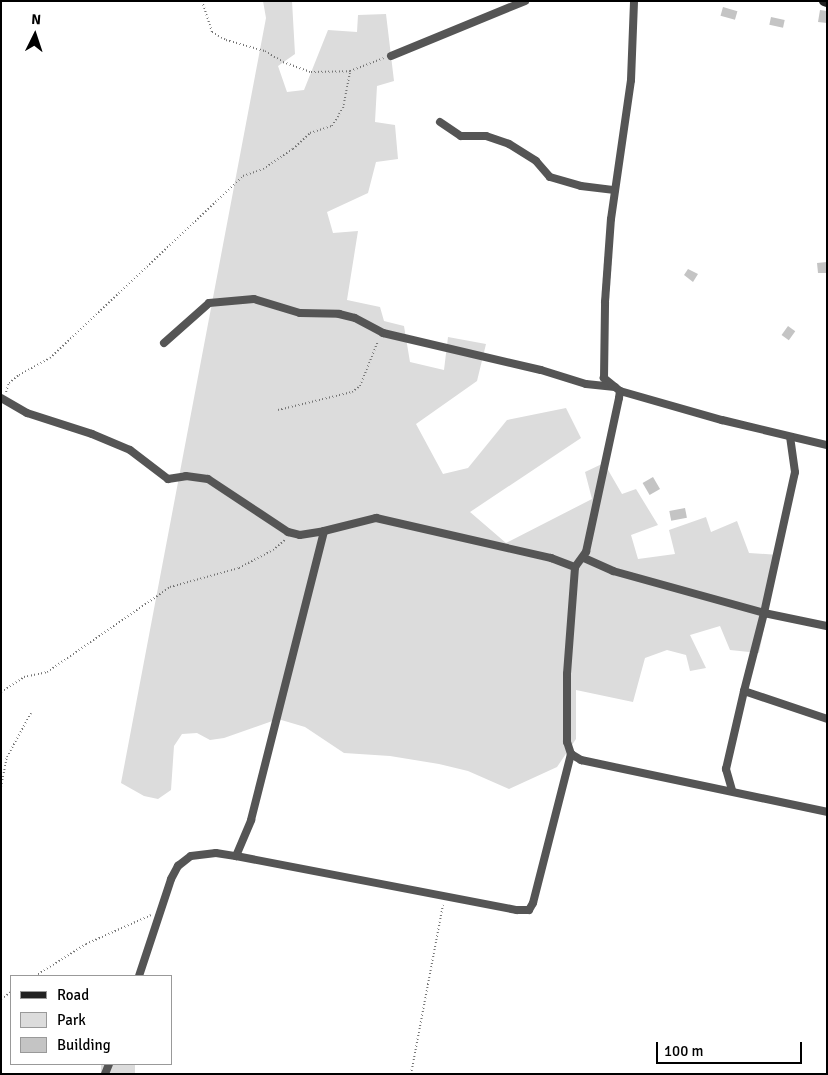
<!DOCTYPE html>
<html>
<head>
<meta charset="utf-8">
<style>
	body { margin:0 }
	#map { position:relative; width:828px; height:1075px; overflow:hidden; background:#fff; font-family:Signika,sans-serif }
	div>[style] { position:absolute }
	.green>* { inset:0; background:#dcdcdc; transform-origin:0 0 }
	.building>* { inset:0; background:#c4c4c4; transform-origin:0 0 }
	.path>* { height:2px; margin-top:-1px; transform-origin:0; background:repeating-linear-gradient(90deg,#777 0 1px,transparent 0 3.5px) }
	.street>* { height:8px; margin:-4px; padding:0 4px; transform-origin:4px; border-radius:4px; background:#555 }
	.secondary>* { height:10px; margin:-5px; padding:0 5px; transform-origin:5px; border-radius:5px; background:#222 }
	span { translate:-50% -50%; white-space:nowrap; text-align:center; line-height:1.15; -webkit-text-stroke:5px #fff; paint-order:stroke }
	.frame { position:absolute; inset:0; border:2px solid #000; pointer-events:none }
	.legend { position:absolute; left:10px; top:975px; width:162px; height:90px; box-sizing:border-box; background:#fff; border:1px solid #999; margin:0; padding:6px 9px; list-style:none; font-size:15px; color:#000 }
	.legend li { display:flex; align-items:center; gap:10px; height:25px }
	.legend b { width:25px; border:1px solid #999 }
	.north { position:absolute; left:10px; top:10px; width:50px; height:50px; -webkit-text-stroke:4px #fff; paint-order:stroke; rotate:4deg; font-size:14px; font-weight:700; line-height:20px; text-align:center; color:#000 }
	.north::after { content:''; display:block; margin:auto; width:18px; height:22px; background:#000; clip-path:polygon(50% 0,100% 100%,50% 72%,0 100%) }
	.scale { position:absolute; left:656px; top:1042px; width:146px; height:22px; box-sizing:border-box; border:2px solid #000; border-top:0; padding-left:6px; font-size:15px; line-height:18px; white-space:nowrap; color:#000; -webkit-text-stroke:4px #fff; paint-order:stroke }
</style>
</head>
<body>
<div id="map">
	<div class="green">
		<i style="clip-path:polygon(263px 1px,292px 1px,295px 54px,278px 66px,287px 92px,304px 90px,328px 30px,357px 32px,358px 15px,386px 14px,394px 81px,377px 86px,375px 122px,395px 125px,398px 159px,376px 162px,368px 193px,327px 212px,333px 233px,358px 231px,347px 300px,380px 307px,384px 321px,404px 326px,410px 362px,444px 370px,448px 337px,486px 344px,477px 381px,416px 424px,443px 474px,468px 468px,507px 420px,566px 408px,581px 438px,470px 512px,506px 543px,592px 499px,585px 472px,604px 463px,622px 494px,636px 489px,658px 525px,631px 535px,638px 559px,675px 554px,669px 530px,706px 517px,711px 532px,737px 521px,749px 553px,779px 555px,759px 653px,730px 650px,720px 626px,690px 635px,706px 668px,690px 671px,686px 655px,667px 650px,645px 658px,633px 702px,576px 690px,576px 739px,557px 767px,509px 789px,468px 771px,439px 764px,390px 756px,344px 753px,305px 727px,278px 719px,224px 738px,210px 740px,197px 733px,182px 734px,174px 746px,171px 790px,158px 799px,144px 796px,121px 783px,266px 18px)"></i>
		<i style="left:101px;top:1064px;width:34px;height:10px"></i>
	</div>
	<div class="building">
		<i style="left:723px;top:7px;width:15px;height:9px;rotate:16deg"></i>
		<i style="clip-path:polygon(820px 10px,827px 11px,827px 23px,818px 22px)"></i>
		<i style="left:771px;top:17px;width:14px;height:8px;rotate:12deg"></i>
		<i style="clip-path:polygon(827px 262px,827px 273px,818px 273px,817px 263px)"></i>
		<i style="clip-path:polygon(688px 269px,698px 274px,693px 282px,684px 275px)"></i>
		<i style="left:788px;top:326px;width:9px;height:11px;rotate:36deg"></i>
		<i style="left:653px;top:477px;width:14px;height:12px;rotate:60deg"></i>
		<i style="left:685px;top:508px;width:10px;height:16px;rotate:79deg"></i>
	</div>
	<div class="path">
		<i style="left:202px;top:1px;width:33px;rotate:72deg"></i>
		<i style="left:212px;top:32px;width:16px;rotate:30deg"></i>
		<i style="left:226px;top:40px;width:41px;rotate:15.8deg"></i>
		<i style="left:265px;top:51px;width:21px;rotate:31deg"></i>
		<i style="left:283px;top:62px;width:30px;rotate:20deg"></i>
		<i style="left:311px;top:72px;width:39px;rotate:-1deg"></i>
		<i style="left:6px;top:392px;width:9px;rotate:-72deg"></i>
		<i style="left:9px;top:383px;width:13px;rotate:-39deg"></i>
		<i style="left:19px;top:375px;width:35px;rotate:-29deg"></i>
		<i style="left:50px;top:358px;width:265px;rotate:-43.3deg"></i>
		<i style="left:243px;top:176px;width:21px;rotate:-19deg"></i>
		<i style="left:263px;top:169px;width:36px;rotate:-34deg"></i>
		<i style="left:293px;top:149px;width:23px;rotate:-43deg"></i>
		<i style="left:310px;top:133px;width:23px;rotate:-18deg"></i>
		<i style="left:332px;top:126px;width:21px;rotate:-59deg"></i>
		<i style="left:343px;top:108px;width:38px;rotate:-79deg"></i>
		<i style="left:350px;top:71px;width:36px;rotate:-21deg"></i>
		<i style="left:278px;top:410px;width:76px;rotate:-13.7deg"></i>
		<i style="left:352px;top:392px;width:10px;rotate:-37deg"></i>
		<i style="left:360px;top:386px;width:48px;rotate:-68.2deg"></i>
		<i style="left:1px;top:692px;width:27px;rotate:-33deg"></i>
		<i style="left:24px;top:677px;width:24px;rotate:-12deg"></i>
		<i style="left:47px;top:672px;width:150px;rotate:-34.6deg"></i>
		<i style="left:170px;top:587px;width:72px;rotate:-15.4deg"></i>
		<i style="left:239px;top:568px;width:38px;rotate:-28deg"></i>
		<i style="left:273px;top:550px;width:17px;rotate:-40deg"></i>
		<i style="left:1px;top:787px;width:31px;rotate:-79deg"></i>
		<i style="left:7px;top:757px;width:50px;rotate:-61.4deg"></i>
		<i style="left:35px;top:976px;width:60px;rotate:-32.1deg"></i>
		<i style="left:86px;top:944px;width:71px;rotate:-24deg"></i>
		<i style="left:1px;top:999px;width:12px;rotate:-35deg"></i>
		<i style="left:411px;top:1074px;width:172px;rotate:-79.3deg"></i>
	</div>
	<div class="street">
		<i style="left:391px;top:56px;width:145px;rotate:-22.3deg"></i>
		<i style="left:440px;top:122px;width:25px;rotate:34deg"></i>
		<i style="left:461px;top:136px;width:25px"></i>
		<i style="left:486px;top:136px;width:24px;rotate:19deg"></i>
		<i style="left:509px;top:144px;width:32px;rotate:32deg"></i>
		<i style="left:536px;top:161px;width:21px;rotate:49deg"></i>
		<i style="left:550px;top:177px;width:32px;rotate:16deg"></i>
		<i style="left:581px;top:186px;width:34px;rotate:7deg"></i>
		<i style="left:164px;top:343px;width:60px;rotate:-41.6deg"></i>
		<i style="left:209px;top:303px;width:45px;rotate:-5.1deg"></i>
		<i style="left:254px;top:299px;width:48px;rotate:16.9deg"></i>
		<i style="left:300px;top:313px;width:39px;rotate:1deg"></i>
		<i style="left:339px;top:314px;width:16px;rotate:14deg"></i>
		<i style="left:355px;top:318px;width:32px;rotate:28deg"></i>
		<i style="left:383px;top:333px;width:162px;rotate:13.2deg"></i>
		<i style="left:541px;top:370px;width:47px;rotate:17.3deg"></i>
		<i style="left:586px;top:384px;width:29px;rotate:6deg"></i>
		<i style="left:620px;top:391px;width:106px;rotate:15.9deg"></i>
		<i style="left:722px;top:420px;width:108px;rotate:13.4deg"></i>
		<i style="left:1px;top:398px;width:30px;rotate:30deg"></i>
		<i style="left:27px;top:413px;width:68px;rotate:17.9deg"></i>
		<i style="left:92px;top:434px;width:41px;rotate:22.8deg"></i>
		<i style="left:130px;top:450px;width:48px;rotate:37.3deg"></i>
		<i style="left:168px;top:479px;width:18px;rotate:-9deg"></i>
		<i style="left:186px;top:476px;width:22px;rotate:8deg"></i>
		<i style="left:208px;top:479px;width:96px;rotate:33.5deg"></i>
		<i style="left:288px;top:532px;width:12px;rotate:14deg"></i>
		<i style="left:300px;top:535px;width:24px;rotate:-9deg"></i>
		<i style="left:324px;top:531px;width:54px;rotate:-14deg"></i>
		<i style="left:376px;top:518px;width:180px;rotate:12.9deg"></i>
		<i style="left:551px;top:558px;width:26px;rotate:21deg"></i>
		<i style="left:584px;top:558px;width:32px;rotate:24deg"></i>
		<i style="left:613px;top:571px;width:157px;rotate:15.5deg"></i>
		<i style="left:764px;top:613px;width:144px;rotate:-77.6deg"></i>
		<i style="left:795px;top:472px;width:35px;rotate:-98deg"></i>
		<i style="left:744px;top:691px;width:81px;rotate:-75.6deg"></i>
		<i style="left:764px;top:613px;width:64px;rotate:11.7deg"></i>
		<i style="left:571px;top:754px;width:12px;rotate:31deg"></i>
		<i style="left:581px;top:760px;width:251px;rotate:11.9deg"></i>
		<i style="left:732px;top:790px;width:22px;rotate:-106deg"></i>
		<i style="left:726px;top:769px;width:80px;rotate:-77deg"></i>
		<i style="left:744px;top:691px;width:88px;rotate:18.6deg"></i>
		<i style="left:236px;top:856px;width:39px;rotate:-67deg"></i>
		<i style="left:251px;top:820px;width:298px;rotate:-75.8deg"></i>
		<i style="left:139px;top:976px;width:102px;rotate:-71.7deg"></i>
		<i style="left:171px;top:879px;width:15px;rotate:-62deg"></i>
		<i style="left:178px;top:866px;width:16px;rotate:-38deg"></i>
		<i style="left:191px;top:856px;width:25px;rotate:-7deg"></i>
		<i style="left:216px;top:853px;width:20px;rotate:9deg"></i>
		<i style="left:236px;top:856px;width:286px;rotate:10.9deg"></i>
		<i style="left:517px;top:910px;width:12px"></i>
		<i style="left:529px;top:910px;width:8px;rotate:-60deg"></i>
		<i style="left:533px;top:903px;width:154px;rotate:-75.7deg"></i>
		<i style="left:571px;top:754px;width:13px;rotate:-108deg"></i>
		<i style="left:567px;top:742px;width:68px;rotate:-90deg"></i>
		<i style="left:567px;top:674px;width:107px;rotate:-85.7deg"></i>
		<i style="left:575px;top:567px;width:19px;rotate:-54deg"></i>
		<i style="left:586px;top:552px;width:157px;rotate:-77.9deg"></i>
		<i style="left:619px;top:398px;width:7px;rotate:-82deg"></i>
		<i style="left:620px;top:391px;width:21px;rotate:-141deg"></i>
		<i style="left:604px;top:378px;width:76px;rotate:-89.2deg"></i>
		<i style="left:605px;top:302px;width:83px;rotate:-85.9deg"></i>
		<i style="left:611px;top:219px;width:140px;rotate:-81.8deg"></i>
		<i style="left:631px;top:80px;width:79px;rotate:-87.8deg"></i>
		<i style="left:105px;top:1074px;width:11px;rotate:-68deg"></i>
	</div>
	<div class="secondary">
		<i style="left:824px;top:1px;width:3px;rotate:18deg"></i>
	</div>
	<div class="frame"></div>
	<ul class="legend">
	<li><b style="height:6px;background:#222"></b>Road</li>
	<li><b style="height:14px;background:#dcdcdc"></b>Park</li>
	<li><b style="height:14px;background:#c4c4c4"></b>Building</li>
	</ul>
	<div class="north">N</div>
	<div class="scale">100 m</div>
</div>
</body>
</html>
